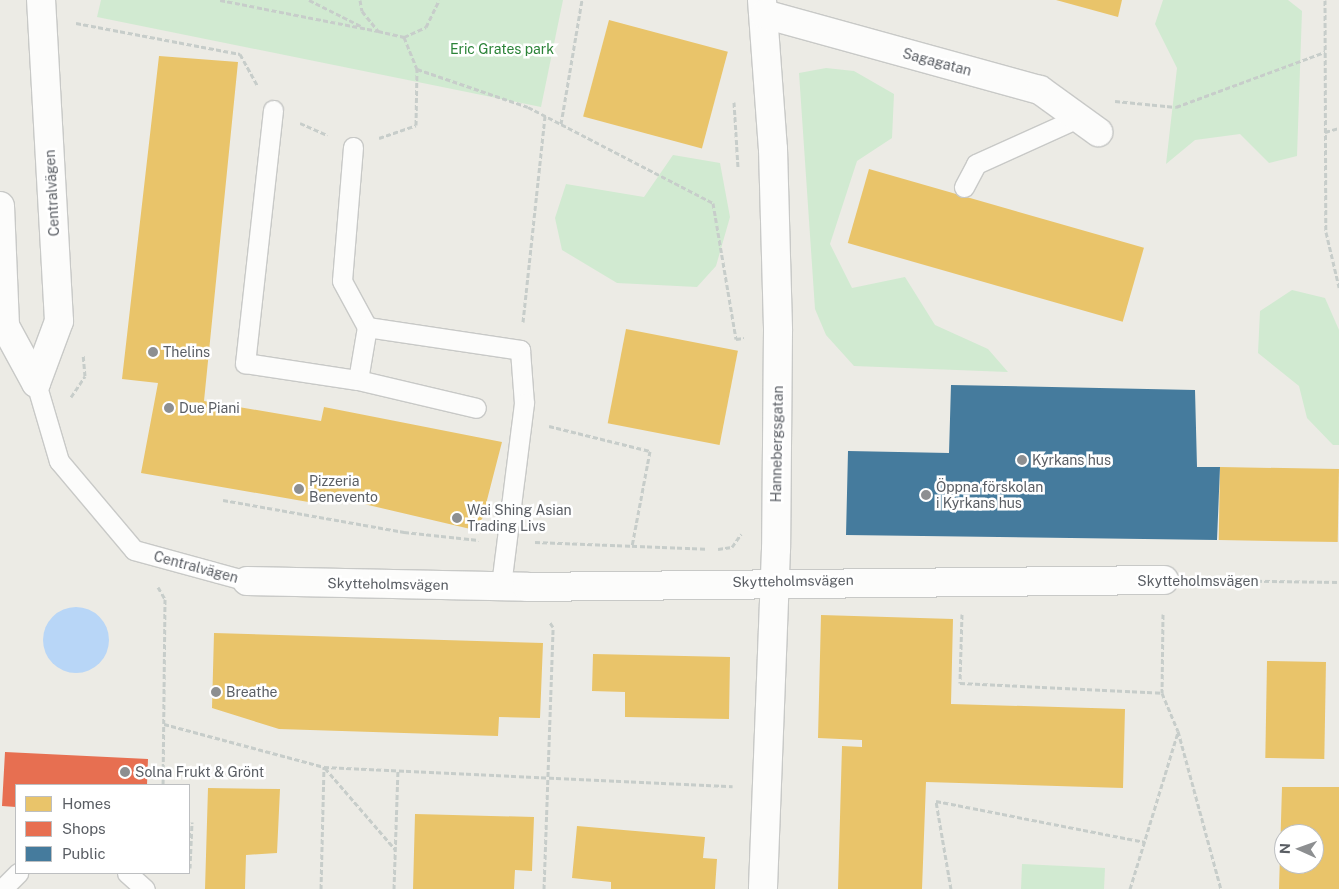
<!DOCTYPE html>
<html>
<head>
<meta charset="utf-8">
<style>
	body { margin:0 }
	#map { position:relative; width:1339px; height:889px; overflow:hidden; background:#ecebe5; font-family:"Public Sans",sans-serif }
	div>[style] { position:absolute }
	.green>* { inset:0; background:#d1ead1 }
	.water>* { inset:0; background:#b8d6f7 }
	.round { border-radius:50% }
	.homes>* { inset:0; background:#e9c46a; transform-origin:0 0 }
	.shops>* { inset:0; background:#e76f51 }
	.public>* { inset:0; background:#457b9d }
	.path>* { height:3px; margin-top:-1.5px; transform-origin:0; background:repeating-linear-gradient(90deg,#c7cdca 0 5px,transparent 0 7.5px) }
	.roads { filter:drop-shadow(1px 0 #c8c9c7) drop-shadow(-1px 0 #c8c9c7) drop-shadow(0 1px #c8c9c7) drop-shadow(0 -1px #c8c9c7) }
	.lane>* { height:19px; margin:-9.5px; padding:0 9.5px; transform-origin:9.5px; border-radius:9.5px; background:#fcfcfb }
	.street>* { height:28px; margin:-14px; padding:0 14px; transform-origin:14px; border-radius:14px; background:#fcfcfb }
	.secondary>* { height:28px; margin:-14px; padding:0 14px; transform-origin:14px; border-radius:14px; background:#fcfcfb }
	.dots>* { width:14px; height:14px; translate:-50% -50%; box-sizing:border-box; border:2px solid #fff; border-radius:50% }
	span { translate:-50% -50%; white-space:nowrap; text-align:center; line-height:1.15; -webkit-text-stroke:5px #fff; paint-order:stroke }
	.park-label { font-size:14px; color:#2b8338 }
	.street-label { font-size:14px; color:#5a5e64 }
	.poi-label { font-size:14px; color:#5a5e64 }
	.left { translate:0 -50%; text-align:left }
	.legend { position:absolute; left:15px; top:784px; width:175px; height:90px; box-sizing:border-box; background:#fff; border:1px solid #bdbfc1; margin:0; padding:6px 9px; list-style:none; font-size:15px; color:#5a5e64 }
	.legend li { display:flex; align-items:center; gap:10px; height:25px }
	.legend b { width:25px; border:1px solid #bdbfc1 }
	.north { position:absolute; left:1274px; top:824px; width:50px; height:50px; box-sizing:border-box; background:#fff; border:1px solid #bdbfc1; border-radius:50%; rotate:272deg; font-size:14px; font-weight:700; line-height:20px; text-align:center; color:#5a5e64 }
	.north::after { content:''; display:block; margin:auto; width:18px; height:22px; background:#8d8f91; clip-path:polygon(50% 0,100% 100%,50% 72%,0 100%) }
</style>
</head>
<body>
<div id="map">
	<div class="green">
		<i style="clip-path:polygon(101px 0,563px 0,541px 107px,97px 17px)"></i>
		<i style="clip-path:polygon(1163px 0,1288px 0,1302px 11px,1297px 156px,1269px 163px,1240px 134px,1195px 140px,1166px 164px,1177px 68px,1155px 24px)"></i>
		<i style="clip-path:polygon(826px 68px,854px 71px,894px 94px,892px 138px,857px 161px,830px 244px,852px 288px,905px 277px,935px 325px,988px 349px,1008px 372px,854px 366px,826px 335px,815px 309px,799px 73px)"></i>
		<i style="clip-path:polygon(673px 155px,720px 163px,730px 217px,716px 266px,697px 287px,617px 283px,562px 250px,555px 218px,566px 184px,644px 197px)"></i>
		<i style="clip-path:polygon(1292px 290px,1325px 298px,1339px 330px,1339px 445px,1333px 445px,1307px 418px,1299px 386px,1258px 353px,1260px 311px)"></i>
		<i style="clip-path:polygon(1022px 864px,1105px 868px,1104px 889px,1021px 889px)"></i>
	</div>
	<div class="water">
		<i class="round" style="left:43px;top:607px;width:66px;height:66px"></i>
	</div>
	<div class="homes">
		<i style="clip-path:polygon(1056px 0,1122px 0,1118px 17px)"></i>
		<i style="left:609px;top:20px;width:123px;height:100px;rotate:15deg"></i>
		<i style="clip-path:polygon(159px 56px,238px 62px,204px 401px,321px 421px,324px 407px,502px 442px,479px 531px,317px 493px,314px 503px,141px 473px,158px 383px,122px 379px)"></i>
		<i style="left:869px;top:169px;width:286px;height:77px;rotate:16deg"></i>
		<i style="left:626px;top:329px;width:114px;height:96px;rotate:11deg"></i>
		<i style="left:1220px;top:467px;width:119px;height:73px;rotate:1deg"></i>
		<i style="clip-path:polygon(821px 615px,953px 619px,951px 704px,1125px 709px,1123px 788px,926px 782px,922px 889px,838px 889px,842px 746px,862px 747px,862px 740px,818px 738px)"></i>
		<i style="clip-path:polygon(214px 633px,543px 643px,540px 718px,499px 717px,498px 736px,279px 729px,212px 708px)"></i>
		<i style="clip-path:polygon(593px 654px,730px 657px,729px 719px,625px 717px,625px 692px,592px 691px)"></i>
		<i style="left:1267px;top:661px;width:59px;height:97px;rotate:1deg"></i>
		<i style="clip-path:polygon(evenodd,1282px 787px,1339px 787px,1339px 889px,1279px 889px,1282px 787px,1284px 834px,1314px 834px,1314px 864px,1284px 864px,1284px 834px)"></i>
		<i style="clip-path:polygon(208px 788px,280px 789px,277px 853px,246px 855px,245px 889px,205px 889px)"></i>
		<i style="clip-path:polygon(415px 814px,534px 817px,532px 871px,515px 870px,514px 889px,413px 889px)"></i>
		<i style="clip-path:polygon(577px 826px,705px 837px,703px 858px,717px 859px,715px 889px,611px 889px,611px 882px,572px 878px)"></i>
	</div>
	<div class="shops">
		<i style="clip-path:polygon(5px 752px,148px 759px,147px 785px,16px 785px,16px 807px,2px 806px)"></i>
	</div>
	<div class="public">
		<i style="clip-path:polygon(951px 385px,1195px 390px,1197px 467px,1220px 467px,1217px 540px,846px 535px,848px 451px,949px 453px)"></i>
	</div>
	<div class="path">
		<i style="left:220px;top:0;width:161px;rotate:11.1deg"></i>
		<i style="left:309px;top:0;width:58px;rotate:26.6deg"></i>
		<i style="left:360px;top:0;width:11px;rotate:80deg"></i>
		<i style="left:362px;top:11px;width:26px;rotate:51deg"></i>
		<i style="left:378px;top:31px;width:27px;rotate:13deg"></i>
		<i style="left:404px;top:37px;width:24px;rotate:-24deg"></i>
		<i style="left:426px;top:27px;width:30px;rotate:-64deg"></i>
		<i style="left:1325px;top:0;width:232px;rotate:89.8deg"></i>
		<i style="left:1326px;top:232px;width:57px;rotate:76.7deg"></i>
		<i style="left:76px;top:23px;width:167px;rotate:10.7deg"></i>
		<i style="left:240px;top:54px;width:37px;rotate:61deg"></i>
		<i style="left:404px;top:37px;width:35px;rotate:68deg"></i>
		<i style="left:417px;top:69px;width:117px;rotate:18.9deg"></i>
		<i style="left:528px;top:107px;width:208px;rotate:27.4deg"></i>
		<i style="left:713px;top:203px;width:138px;rotate:80.4deg"></i>
		<i style="left:736px;top:339px;width:8px;rotate:-7deg"></i>
		<i style="left:1115px;top:101px;width:61px;rotate:5.6deg"></i>
		<i style="left:1176px;top:107px;width:159px;rotate:-20.3deg"></i>
		<i style="left:734px;top:102px;width:66px;rotate:86.5deg"></i>
		<i style="left:300px;top:123px;width:30px;rotate:24deg"></i>
		<i style="left:561px;top:124px;width:126px;rotate:-80.4deg"></i>
		<i style="left:1325px;top:132px;width:15px;rotate:-16deg"></i>
		<i style="left:379px;top:138px;width:39px;rotate:-19deg"></i>
		<i style="left:416px;top:125px;width:56px;rotate:-89deg"></i>
		<i style="left:523px;top:322px;width:207px;rotate:-83.9deg"></i>
		<i style="left:71px;top:397px;width:25px;rotate:-56deg"></i>
		<i style="left:85px;top:376px;width:22px;rotate:-95deg"></i>
		<i style="left:549px;top:426px;width:104px;rotate:13.9deg"></i>
		<i style="left:650px;top:451px;width:97px;rotate:100.7deg"></i>
		<i style="left:223px;top:500px;width:184px;rotate:10deg"></i>
		<i style="left:404px;top:532px;width:75px;rotate:6.1deg"></i>
		<i style="left:535px;top:542px;width:171px;rotate:2.3deg"></i>
		<i style="left:718px;top:549px;width:14px;rotate:-8deg"></i>
		<i style="left:732px;top:547px;width:16px;rotate:-55deg"></i>
		<i style="left:1197px;top:580px;width:142px;rotate:0.8deg"></i>
		<i style="left:158px;top:587px;width:14px;rotate:60deg"></i>
		<i style="left:165px;top:599px;width:186px;rotate:90.6deg"></i>
		<i style="left:962px;top:614px;width:69px;rotate:91.7deg"></i>
		<i style="left:960px;top:683px;width:202px;rotate:2.8deg"></i>
		<i style="left:1163px;top:614px;width:79px;rotate:90.7deg"></i>
		<i style="left:1162px;top:693px;width:41px;rotate:67.2deg"></i>
		<i style="left:1178px;top:731px;width:164px;rotate:74.8deg"></i>
		<i style="left:164px;top:724px;width:166px;rotate:15deg"></i>
		<i style="left:324px;top:767px;width:409px;rotate:2.7deg"></i>
		<i style="left:325px;top:768px;width:107px;rotate:49.2deg"></i>
		<i style="left:190px;top:868px;width:46px;rotate:-87.5deg"></i>
		<i style="left:321px;top:889px;width:122px;rotate:-88.6deg"></i>
		<i style="left:394px;top:889px;width:118px;rotate:-88.1deg"></i>
		<i style="left:544px;top:889px;width:262px;rotate:-88deg"></i>
		<i style="left:553px;top:627px;width:7px;rotate:-124deg"></i>
		<i style="left:951px;top:889px;width:89px;rotate:-99.7deg"></i>
		<i style="left:936px;top:801px;width:213px;rotate:11.1deg"></i>
		<i style="left:1130px;top:889px;width:164px;rotate:-73deg"></i>
	</div>
	<div class="roads">
		<div class="lane">
			<i style="left:273px;top:110px;width:255px;rotate:96.3deg"></i>
			<i style="left:245px;top:363px;width:114px;rotate:8.6deg"></i>
			<i style="left:358px;top:380px;width:121px;rotate:13.3deg"></i>
			<i style="left:353px;top:147px;width:134px;rotate:94.7deg"></i>
			<i style="left:342px;top:281px;width:52px;rotate:61.5deg"></i>
			<i style="left:367px;top:327px;width:155px;rotate:8.5deg"></i>
			<i style="left:520px;top:350px;width:53px;rotate:85.7deg"></i>
			<i style="left:524px;top:403px;width:184px;rotate:97.2deg"></i>
			<i style="left:964px;top:187px;width:26px;rotate:-62deg"></i>
			<i style="left:976px;top:164px;width:112px;rotate:-24.3deg"></i>
			<i style="left:358px;top:380px;width:54px;rotate:-80.4deg"></i>
			<i style="left:36px;top:383px;width:81px;rotate:73.6deg"></i>
			<i style="left:59px;top:461px;width:116px;rotate:49.9deg"></i>
			<i style="left:134px;top:550px;width:117px;rotate:15.3deg"></i>
			<i style="left:127px;top:873px;width:24px;rotate:42deg"></i>
			<i style="left:2px;top:889px;width:23px;rotate:-45deg"></i>
		</div>
		<div class="street">
			<i style="left:762px;top:0;width:149px;rotate:85.8deg"></i>
			<i style="left:773px;top:149px;width:182px;rotate:88.4deg"></i>
			<i style="left:778px;top:331px;width:218px;rotate:90.5deg"></i>
			<i style="left:776px;top:549px;width:340px;rotate:92.2deg"></i>
			<i style="left:764px;top:14px;width:286px;rotate:15.4deg"></i>
			<i style="left:1040px;top:90px;width:72px;rotate:35.9deg"></i>
			<i style="left:247px;top:581px;width:280px;rotate:1.2deg"></i>
			<i style="left:527px;top:587px;width:637px;rotate:-0.63deg"></i>
		</div>
		<div class="secondary">
			<i style="left:0;top:206px;width:120px;rotate:87.6deg"></i>
			<i style="left:5px;top:326px;width:65px;rotate:61.5deg"></i>
			<i style="left:36px;top:383px;width:66px;rotate:-69.6deg"></i>
			<i style="left:59px;top:321px;width:322px;rotate:-93.2deg"></i>
		</div>
	</div>
	<div class="dots">
		<i style="left:153px;top:352px;background:#8d8f91"></i>
		<i style="left:169px;top:408px;background:#8d8f91"></i>
		<i style="left:1022px;top:460px;background:#8d8f91"></i>
		<i style="left:299px;top:489px;background:#8d8f91"></i>
		<i style="left:926px;top:495px;background:#8d8f91"></i>
		<i style="left:457px;top:518px;background:#8d8f91"></i>
		<i style="left:216px;top:692px;background:#8d8f91"></i>
		<i style="left:125px;top:772px;background:#8d8f91"></i>
	</div>
	<div class="park-label">
		<span style="left:502px;top:49px">Eric Grates park</span>
	</div>
	<div class="street-label">
		<span style="left:937px;top:62px;rotate:15deg">Sagagatan</span>
		<span style="left:52px;top:193px;rotate:-93deg">Centralvägen</span>
		<span style="left:777px;top:444px;rotate:-89deg">Hannebergsgatan</span>
		<span style="left:196px;top:567px;rotate:15deg">Centralvägen</span>
		<span style="left:793px;top:581px;rotate:-1deg">Skytteholmsvägen</span>
		<span style="left:1198px;top:581px">Skytteholmsvägen</span>
		<span style="left:388px;top:584px;rotate:1deg">Skytteholmsvägen</span>
	</div>
	<div class="poi-label">
		<span class="left" style="left:163px;top:352px">Thelins</span>
		<span class="left" style="left:179px;top:408px">Due Piani</span>
		<span class="left" style="left:1032px;top:460px">Kyrkans hus</span>
		<span class="left" style="left:309px;top:489px">Pizzeria<br>Benevento</span>
		<span class="left" style="left:936px;top:495px">Öppna förskolan<br>i Kyrkans hus</span>
		<span class="left" style="left:467px;top:518px">Wai Shing Asian<br>Trading Livs</span>
		<span class="left" style="left:226px;top:692px">Breathe</span>
		<span class="left" style="left:135px;top:772px">Solna Frukt &amp; Grönt</span>
	</div>
	<ul class="legend">
	<li><b style="height:14px;background:#e9c46a"></b>Homes</li>
	<li><b style="height:14px;background:#e76f51"></b>Shops</li>
	<li><b style="height:14px;background:#457b9d"></b>Public</li>
	</ul>
	<div class="north">N</div>
</div>
</body>
</html>
